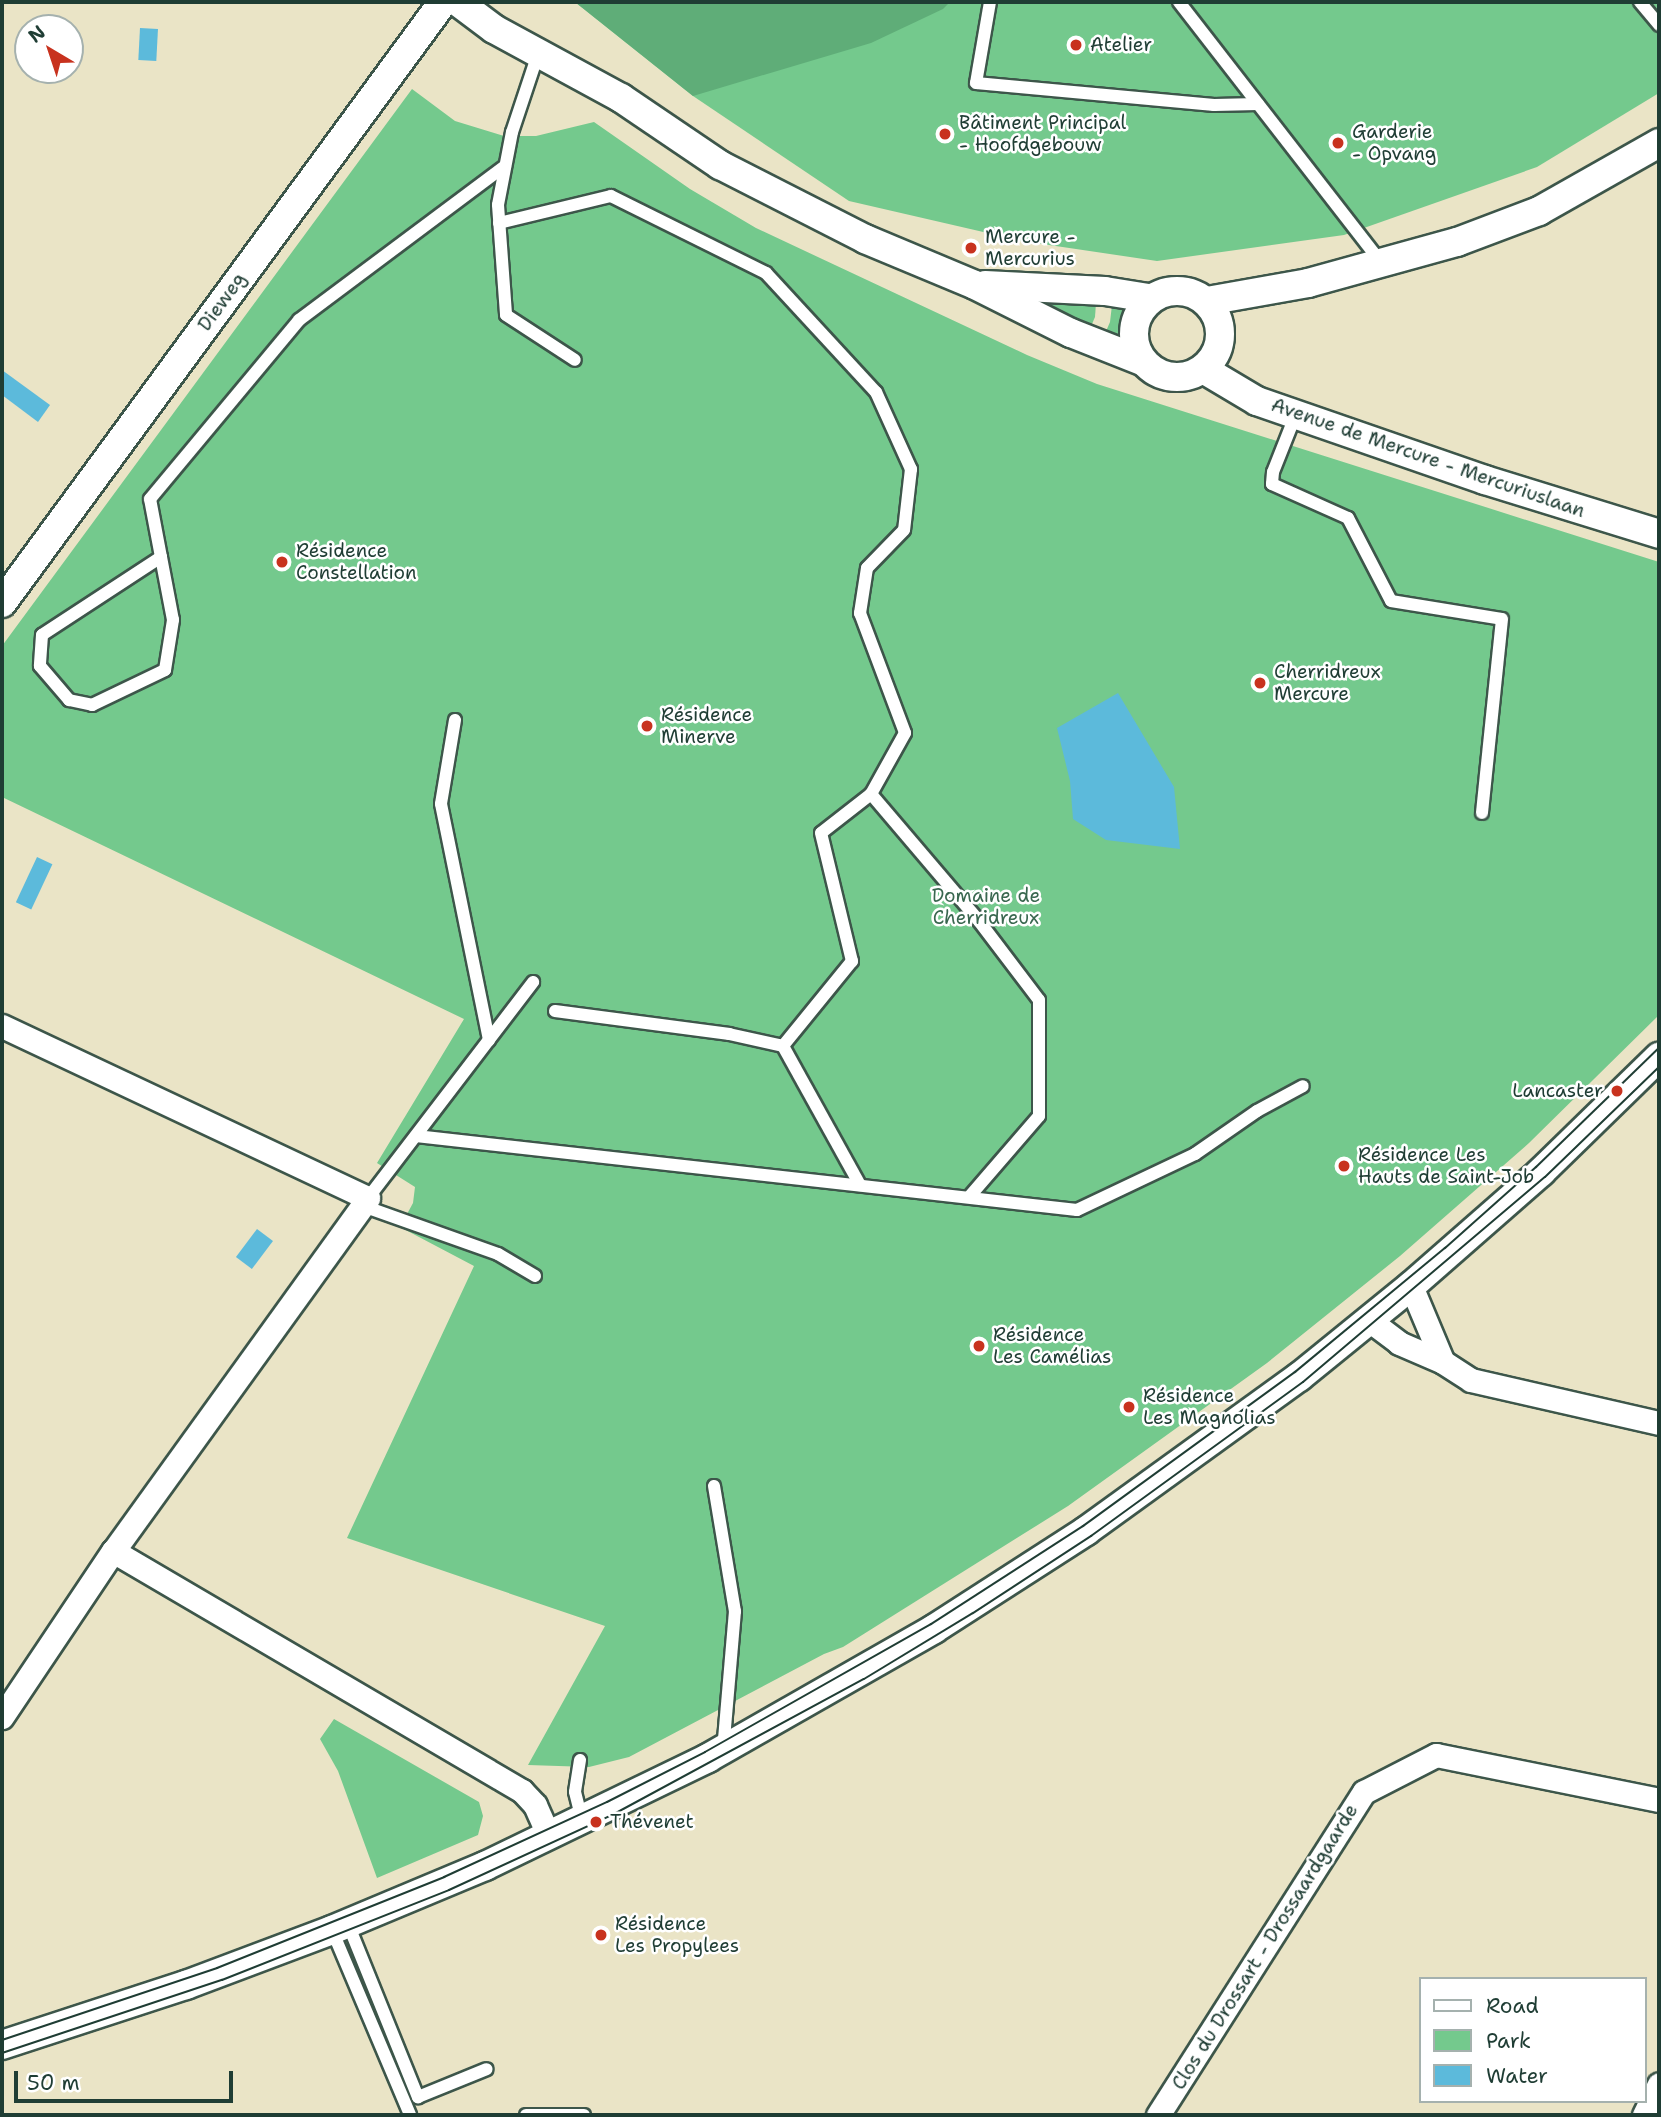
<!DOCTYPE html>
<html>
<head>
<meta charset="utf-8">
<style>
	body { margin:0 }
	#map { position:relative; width:1661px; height:2117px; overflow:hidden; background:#eae4c6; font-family:"Shantell Sans",sans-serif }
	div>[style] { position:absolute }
	.green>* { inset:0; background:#74c98d }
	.forest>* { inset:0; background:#5fad78 }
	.water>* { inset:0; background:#5cbadb; transform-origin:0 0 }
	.roads { filter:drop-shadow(2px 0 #3d564a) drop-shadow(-2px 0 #3d564a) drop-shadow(0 2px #3d564a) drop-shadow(0 -2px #3d564a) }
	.service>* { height:12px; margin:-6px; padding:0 6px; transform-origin:6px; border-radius:6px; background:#fff }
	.minor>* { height:23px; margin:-11.5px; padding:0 11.5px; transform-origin:11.5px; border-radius:11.5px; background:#fff }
	.tertiary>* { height:28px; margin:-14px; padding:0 14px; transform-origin:14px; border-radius:14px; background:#fff }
	.tertiary>.ring { margin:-14px; padding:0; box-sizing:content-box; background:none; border:28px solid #fff; border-radius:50% }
	.tram>* { height:2px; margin:-1px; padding:0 1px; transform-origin:1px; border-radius:1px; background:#1f3d34 }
	.dots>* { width:19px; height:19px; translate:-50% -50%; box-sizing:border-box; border:4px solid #fff; border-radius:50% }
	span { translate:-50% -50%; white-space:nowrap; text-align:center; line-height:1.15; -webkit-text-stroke:5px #fff; paint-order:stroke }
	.poi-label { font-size:19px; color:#1f3d34 }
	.left { translate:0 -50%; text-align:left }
	.right { translate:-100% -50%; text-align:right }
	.street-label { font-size:19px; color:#1f3d34 }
	.park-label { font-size:19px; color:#39674f }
	.frame { position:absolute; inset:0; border:4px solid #1f3d34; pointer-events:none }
	.legend { position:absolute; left:1419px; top:1977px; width:228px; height:126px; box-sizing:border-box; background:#fff; border:2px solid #a5b1ae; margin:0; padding:9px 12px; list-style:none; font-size:21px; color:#1f3d34 }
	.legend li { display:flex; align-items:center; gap:14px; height:35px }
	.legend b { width:35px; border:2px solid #a5b1ae }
	.north { position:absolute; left:14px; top:14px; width:70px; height:70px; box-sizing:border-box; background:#fff; border:2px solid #a5b1ae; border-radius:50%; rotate:321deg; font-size:19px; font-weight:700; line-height:28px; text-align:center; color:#1f3d34 }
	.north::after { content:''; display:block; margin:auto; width:24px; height:32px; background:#c8321e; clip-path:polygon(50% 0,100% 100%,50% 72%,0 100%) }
	.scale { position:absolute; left:14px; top:2071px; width:219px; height:32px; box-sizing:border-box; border:4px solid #1f3d34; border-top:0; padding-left:9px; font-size:21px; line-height:24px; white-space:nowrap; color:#1f3d34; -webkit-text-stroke:5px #fff; paint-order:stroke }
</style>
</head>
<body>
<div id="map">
	<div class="green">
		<i style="clip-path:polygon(575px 2px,1659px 2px,1659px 93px,1537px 167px,1344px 235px,1157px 261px,1022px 241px,849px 201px,693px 96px)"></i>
		<i style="clip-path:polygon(412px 89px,455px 121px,504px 136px,536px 136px,594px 122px,690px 189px,756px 228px,1027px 355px,1097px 384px,1659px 562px,1659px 1015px,1529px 1143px,1400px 1256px,1267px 1363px,1068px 1506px,843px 1647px,824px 1654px,629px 1757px,589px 1767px,528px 1765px,605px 1626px,347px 1538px,474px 1266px,400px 1227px,413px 1203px,415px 1187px,377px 1163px,464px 1019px,2px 797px,2px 646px)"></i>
		<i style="clip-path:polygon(1019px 296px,1096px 303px,1095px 317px,1089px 331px)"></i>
		<i style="clip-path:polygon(1112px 305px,1130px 306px,1123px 323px,1124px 344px,1104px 336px,1110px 322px)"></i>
		<i style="clip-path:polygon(334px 1719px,479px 1802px,483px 1816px,478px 1835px,377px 1878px,338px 1771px,320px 1739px)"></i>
	</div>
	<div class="forest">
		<i style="clip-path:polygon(575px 2px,950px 2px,943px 9px,871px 43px,693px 96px)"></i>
	</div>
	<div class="water">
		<i style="left:140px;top:28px;width:18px;height:32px;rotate:3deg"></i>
		<i style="clip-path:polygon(2px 370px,50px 405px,38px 422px,2px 395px)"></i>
		<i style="clip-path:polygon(1118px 693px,1174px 787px,1180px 849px,1106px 840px,1073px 819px,1070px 781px,1057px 728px)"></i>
		<i style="left:37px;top:857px;width:17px;height:50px;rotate:25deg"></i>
		<i style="left:257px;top:1229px;width:20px;height:35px;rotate:37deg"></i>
	</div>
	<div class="roads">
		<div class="service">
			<i style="left:990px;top:2px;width:82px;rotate:99.8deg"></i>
			<i style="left:976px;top:83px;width:239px;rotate:5.3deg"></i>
			<i style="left:1214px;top:105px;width:44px;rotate:-1.3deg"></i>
			<i style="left:1179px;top:2px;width:331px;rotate:52.2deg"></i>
			<i style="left:1640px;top:2px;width:30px;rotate:50deg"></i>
			<i style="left:538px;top:54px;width:82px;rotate:108.4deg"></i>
			<i style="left:512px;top:132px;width:74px;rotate:100.9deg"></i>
			<i style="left:498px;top:205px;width:110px;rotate:85.8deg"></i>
			<i style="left:506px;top:315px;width:82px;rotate:33.1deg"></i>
			<i style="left:499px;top:223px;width:115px;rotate:-13.6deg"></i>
			<i style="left:611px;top:196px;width:173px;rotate:26.4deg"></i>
			<i style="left:766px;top:273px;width:162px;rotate:47.3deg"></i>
			<i style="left:876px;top:392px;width:85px;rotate:65.6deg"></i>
			<i style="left:911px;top:469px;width:61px;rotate:96.5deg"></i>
			<i style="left:904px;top:530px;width:53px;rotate:134.2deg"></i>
			<i style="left:867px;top:568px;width:46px;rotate:98.8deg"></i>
			<i style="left:860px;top:613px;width:128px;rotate:69.4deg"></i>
			<i style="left:905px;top:733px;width:70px;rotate:119.1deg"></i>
			<i style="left:871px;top:794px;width:63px;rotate:142deg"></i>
			<i style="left:821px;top:833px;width:132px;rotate:76.4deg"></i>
			<i style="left:852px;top:961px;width:109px;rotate:129.1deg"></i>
			<i style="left:1296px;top:414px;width:62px;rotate:111.6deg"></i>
			<i style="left:1273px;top:472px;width:12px;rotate:95deg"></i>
			<i style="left:1272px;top:484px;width:83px;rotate:24.1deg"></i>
			<i style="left:1348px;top:518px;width:93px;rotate:62.6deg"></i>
			<i style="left:1391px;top:601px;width:112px;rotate:9.2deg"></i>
			<i style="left:1502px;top:619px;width:195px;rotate:95.9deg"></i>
			<i style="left:161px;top:557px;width:142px;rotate:146.8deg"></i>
			<i style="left:42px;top:635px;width:31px;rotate:94deg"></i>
			<i style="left:40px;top:666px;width:45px;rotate:49.5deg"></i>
			<i style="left:69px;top:700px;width:24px;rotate:12deg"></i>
			<i style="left:92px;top:705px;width:81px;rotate:-25.6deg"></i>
			<i style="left:165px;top:670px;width:51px;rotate:-80.9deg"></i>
			<i style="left:173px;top:620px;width:64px;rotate:-100.8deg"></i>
			<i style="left:161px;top:557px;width:59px;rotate:-100.7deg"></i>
			<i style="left:150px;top:499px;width:233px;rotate:-50.2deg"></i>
			<i style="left:299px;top:320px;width:257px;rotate:-36.8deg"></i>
			<i style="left:455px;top:720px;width:85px;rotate:99.5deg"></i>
			<i style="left:441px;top:804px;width:241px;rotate:78.5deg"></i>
			<i style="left:871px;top:794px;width:167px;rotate:49.6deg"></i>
			<i style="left:979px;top:921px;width:99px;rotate:52.8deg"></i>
			<i style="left:1039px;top:1000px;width:116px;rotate:90deg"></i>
			<i style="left:1039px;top:1116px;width:107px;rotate:130.8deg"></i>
			<i style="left:555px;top:1011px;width:176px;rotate:7.5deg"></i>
			<i style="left:729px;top:1034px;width:55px;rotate:12.5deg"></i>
			<i style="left:783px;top:1046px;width:159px;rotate:61deg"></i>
			<i style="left:416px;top:1136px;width:665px;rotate:6.39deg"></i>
			<i style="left:1077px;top:1210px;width:131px;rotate:-25.4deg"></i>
			<i style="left:1195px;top:1154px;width:75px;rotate:-34.7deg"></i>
			<i style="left:1257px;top:1111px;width:52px;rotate:-28.5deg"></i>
			<i style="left:368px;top:1198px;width:272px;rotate:-52.6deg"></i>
			<i style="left:363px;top:1206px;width:143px;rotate:19.6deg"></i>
			<i style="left:498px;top:1254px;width:43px;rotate:30.7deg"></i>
			<i style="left:714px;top:1486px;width:127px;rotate:80.5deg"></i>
			<i style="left:735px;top:1611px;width:140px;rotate:94.9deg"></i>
			<i style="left:580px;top:1760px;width:32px;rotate:99deg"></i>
			<i style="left:575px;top:1792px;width:29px;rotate:76deg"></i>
			<i style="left:348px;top:1924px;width:187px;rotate:68deg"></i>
			<i style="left:418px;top:2097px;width:74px;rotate:-22.1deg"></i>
			<i style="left:332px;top:1930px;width:201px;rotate:67.1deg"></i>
			<i style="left:526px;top:2115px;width:58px"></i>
		</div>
		<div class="minor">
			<i style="left:2px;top:1026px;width:404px;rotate:25.2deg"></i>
			<i style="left:368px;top:1198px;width:435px;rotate:125.8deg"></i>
			<i style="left:113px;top:1551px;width:200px;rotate:123.8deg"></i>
			<i style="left:1411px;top:1286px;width:82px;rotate:67.2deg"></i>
			<i style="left:1369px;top:1320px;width:38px;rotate:37deg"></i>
			<i style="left:1399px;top:1343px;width:48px;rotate:23.4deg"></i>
			<i style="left:1443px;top:1362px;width:33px;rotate:33deg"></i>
			<i style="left:1471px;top:1380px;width:193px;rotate:12.9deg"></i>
			<i style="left:113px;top:1551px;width:474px;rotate:30.4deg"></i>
			<i style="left:522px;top:1791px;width:19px;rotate:47deg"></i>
			<i style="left:535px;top:1805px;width:34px;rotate:66deg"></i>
			<i style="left:1158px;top:2115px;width:383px;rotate:-57.5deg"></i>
			<i style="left:1364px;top:1792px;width:81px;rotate:-27.2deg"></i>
			<i style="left:1436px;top:1755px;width:227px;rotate:11.4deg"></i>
			<i style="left:1644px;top:2115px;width:34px;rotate:-64deg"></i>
		</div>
		<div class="tertiary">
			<i style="left:458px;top:2px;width:45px;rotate:36.9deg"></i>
			<i style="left:494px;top:29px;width:145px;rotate:28.5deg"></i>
			<i style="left:621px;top:98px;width:120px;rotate:34.1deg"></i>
			<i style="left:720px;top:165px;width:163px;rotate:27deg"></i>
			<i style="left:865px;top:239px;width:119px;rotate:22.7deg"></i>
			<i style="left:975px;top:285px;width:107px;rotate:26.6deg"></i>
			<i style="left:1071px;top:333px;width:76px;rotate:21.5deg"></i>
			<i style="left:985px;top:285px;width:120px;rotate:2.9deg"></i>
			<i style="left:1105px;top:291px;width:44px;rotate:9.2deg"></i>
			<i class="ring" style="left:1134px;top:291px;width:58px;height:58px"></i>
			<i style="left:1207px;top:301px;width:103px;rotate:-10.1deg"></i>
			<i style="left:1308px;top:283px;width:155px;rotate:-15.4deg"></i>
			<i style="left:1457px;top:242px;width:88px;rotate:-20.7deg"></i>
			<i style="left:1539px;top:211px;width:138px;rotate:-29.5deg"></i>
			<i style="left:1203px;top:369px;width:63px;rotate:30.7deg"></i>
			<i style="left:1257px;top:401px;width:241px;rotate:19.1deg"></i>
			<i style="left:1485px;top:480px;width:182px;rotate:17.2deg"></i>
			<i style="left:2px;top:603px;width:745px;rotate:-53.73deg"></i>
			<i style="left:2px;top:2045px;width:194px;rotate:-18.1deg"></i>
			<i style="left:186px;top:1985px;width:156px;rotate:-20.6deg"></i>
			<i style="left:332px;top:1930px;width:166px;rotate:-22.7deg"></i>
			<i style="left:485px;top:1866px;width:248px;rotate:-25.8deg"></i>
			<i style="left:708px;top:1758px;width:260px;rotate:-29.7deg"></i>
			<i style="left:934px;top:1629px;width:181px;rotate:-32.8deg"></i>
			<i style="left:1086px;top:1531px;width:263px;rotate:-35.9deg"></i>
			<i style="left:1299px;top:1377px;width:144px;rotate:-39.1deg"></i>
			<i style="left:1411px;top:1286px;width:173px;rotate:-41.2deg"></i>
			<i style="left:1541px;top:1172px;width:165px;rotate:-44.3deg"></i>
		</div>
	</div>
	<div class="tram">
		<i style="left:2px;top:2040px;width:227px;rotate:-18.5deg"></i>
		<i style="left:217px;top:1968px;width:245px;rotate:-21.8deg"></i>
		<i style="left:444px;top:1877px;width:179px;rotate:-24.7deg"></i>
		<i style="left:607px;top:1802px;width:110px;rotate:-27deg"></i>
		<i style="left:705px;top:1752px;width:260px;rotate:-29.5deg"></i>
		<i style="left:931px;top:1624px;width:181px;rotate:-32.8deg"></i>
		<i style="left:1083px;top:1526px;width:262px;rotate:-36deg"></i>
		<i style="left:1295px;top:1372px;width:195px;rotate:-39.6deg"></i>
		<i style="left:1445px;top:1248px;width:122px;rotate:-41.7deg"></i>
		<i style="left:1536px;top:1167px;width:171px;rotate:-44.1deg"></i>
		<i style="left:2px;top:2053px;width:232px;rotate:-18.4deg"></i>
		<i style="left:222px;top:1980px;width:244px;rotate:-21.6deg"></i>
		<i style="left:449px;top:1890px;width:182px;rotate:-24.7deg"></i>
		<i style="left:614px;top:1814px;width:284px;rotate:-28.4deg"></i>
		<i style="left:864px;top:1679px;width:127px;rotate:-31.2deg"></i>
		<i style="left:973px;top:1613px;width:141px;rotate:-33.1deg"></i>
		<i style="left:1091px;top:1536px;width:262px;rotate:-36deg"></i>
		<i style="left:1303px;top:1382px;width:317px;rotate:-40.3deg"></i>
		<i style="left:1545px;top:1177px;width:158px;rotate:-44deg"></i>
	</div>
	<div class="dots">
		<i style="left:1076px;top:45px;background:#c8321e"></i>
		<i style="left:945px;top:134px;background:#c8321e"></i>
		<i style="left:1338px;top:143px;background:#c8321e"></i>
		<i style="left:971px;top:248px;background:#c8321e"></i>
		<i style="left:282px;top:562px;background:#c8321e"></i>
		<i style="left:1260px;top:683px;background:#c8321e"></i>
		<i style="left:647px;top:726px;background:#c8321e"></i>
		<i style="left:1617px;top:1091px;background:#c8321e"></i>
		<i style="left:1344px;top:1166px;background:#c8321e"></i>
		<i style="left:979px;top:1346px;background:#c8321e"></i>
		<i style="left:1129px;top:1407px;background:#c8321e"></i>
		<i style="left:596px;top:1822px;background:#c8321e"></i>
		<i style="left:601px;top:1935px;background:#c8321e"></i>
	</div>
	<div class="poi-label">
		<span class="left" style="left:1090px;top:45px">Atelier</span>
		<span class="left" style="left:959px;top:134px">Bâtiment Principal<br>- Hoofdgebouw</span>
		<span class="left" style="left:1352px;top:143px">Garderie<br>- Opvang</span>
		<span class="left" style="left:985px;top:248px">Mercure -<br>Mercurius</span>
		<span class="left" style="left:296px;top:562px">Résidence<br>Constellation</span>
		<span class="left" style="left:1274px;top:683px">Cherridreux<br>Mercure</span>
		<span class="left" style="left:661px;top:726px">Résidence<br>Minerve</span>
		<span class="right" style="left:1603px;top:1091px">Lancaster</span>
		<span class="left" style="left:1358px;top:1166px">Résidence Les<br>Hauts de Saint-Job</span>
		<span class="left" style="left:993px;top:1346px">Résidence<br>Les Camélias</span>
		<span class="left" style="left:1143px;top:1407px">Résidence<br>Les Magnolias</span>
		<span class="left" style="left:610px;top:1822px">Thévenet</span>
		<span class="left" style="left:615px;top:1935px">Résidence<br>Les Propylees</span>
	</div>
	<div class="street-label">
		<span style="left:222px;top:302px;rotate:-54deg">Dieweg</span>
		<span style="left:1428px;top:458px;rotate:19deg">Avenue de Mercure - Mercuriuslaan</span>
		<span style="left:1265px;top:1947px;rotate:-58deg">Clos du Drossart - Drossaardgaarde</span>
	</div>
	<div class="park-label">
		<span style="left:986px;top:907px">Domaine de<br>Cherridreux</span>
	</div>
	<div class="frame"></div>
	<ul class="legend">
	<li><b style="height:9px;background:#fff"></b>Road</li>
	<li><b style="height:19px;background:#74c98d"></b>Park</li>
	<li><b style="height:19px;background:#5cbadb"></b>Water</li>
	</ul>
	<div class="north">N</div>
	<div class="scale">50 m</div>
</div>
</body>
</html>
